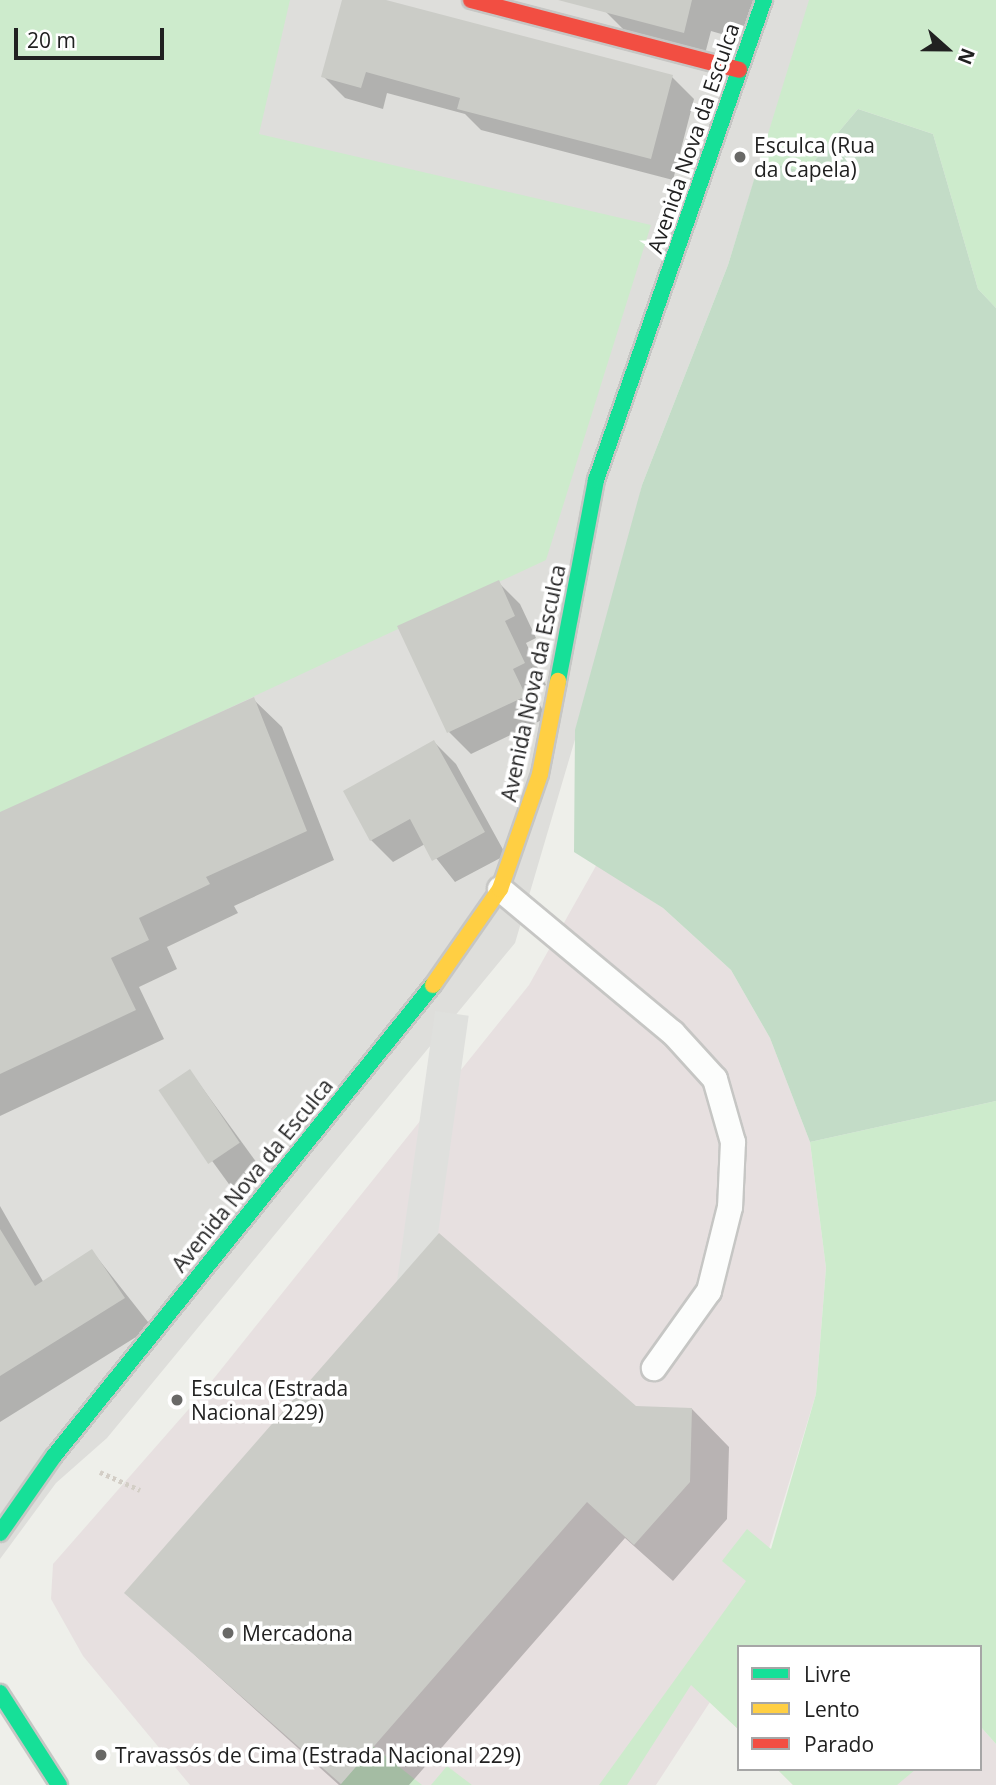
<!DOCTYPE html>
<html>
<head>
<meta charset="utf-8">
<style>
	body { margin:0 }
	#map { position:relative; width:996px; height:1785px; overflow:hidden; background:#eeefea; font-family:"Open Sans",sans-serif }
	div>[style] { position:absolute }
	.residential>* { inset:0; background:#dededb }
	.industrial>* { inset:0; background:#e7e0e0 }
	.grass>* { inset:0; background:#cdebcc }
	.forest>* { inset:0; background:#c3dcc7 }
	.parking>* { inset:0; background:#dfe0dd; transform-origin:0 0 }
	.shadow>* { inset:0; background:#0003; transform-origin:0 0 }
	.building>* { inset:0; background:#cbccc7; transform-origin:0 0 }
	.path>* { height:4.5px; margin-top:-2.25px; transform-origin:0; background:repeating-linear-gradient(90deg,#d3cec6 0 3.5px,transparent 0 7px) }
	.roads { filter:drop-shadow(2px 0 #c6c6c4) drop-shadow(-2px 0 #c6c6c4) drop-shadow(0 2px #c6c6c4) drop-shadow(0 -2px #c6c6c4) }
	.lane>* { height:24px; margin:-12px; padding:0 12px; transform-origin:12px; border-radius:12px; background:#fcfdfc }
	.fast>* { height:16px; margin:-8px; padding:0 8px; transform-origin:8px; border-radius:8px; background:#16e098 }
	.slow>* { height:16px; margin:-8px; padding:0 8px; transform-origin:8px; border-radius:8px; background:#ffcf43 }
	.jam>* { height:16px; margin:-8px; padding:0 8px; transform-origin:8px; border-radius:8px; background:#f24e42 }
	.dots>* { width:19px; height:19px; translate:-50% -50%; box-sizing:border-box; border:4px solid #fff; border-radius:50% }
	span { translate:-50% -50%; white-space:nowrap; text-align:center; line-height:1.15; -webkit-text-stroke:7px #fff; paint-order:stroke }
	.street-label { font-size:21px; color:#212121 }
	.poi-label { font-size:21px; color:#212121 }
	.left { translate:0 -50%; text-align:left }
	.legend { position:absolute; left:737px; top:1645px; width:245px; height:126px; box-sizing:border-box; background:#fff; border:2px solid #a6a6a6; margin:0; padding:9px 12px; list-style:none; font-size:21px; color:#212121 }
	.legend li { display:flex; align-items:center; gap:14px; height:35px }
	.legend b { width:35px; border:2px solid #a6a6a6 }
	.north { position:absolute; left:912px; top:14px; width:70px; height:70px; -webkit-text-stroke:5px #fff; paint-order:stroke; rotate:111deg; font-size:19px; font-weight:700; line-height:28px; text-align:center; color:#212121 }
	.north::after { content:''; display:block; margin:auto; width:24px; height:32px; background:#212121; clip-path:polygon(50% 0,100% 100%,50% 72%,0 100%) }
	.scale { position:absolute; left:14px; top:28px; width:150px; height:32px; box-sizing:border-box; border:4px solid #212121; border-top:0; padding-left:9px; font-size:21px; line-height:24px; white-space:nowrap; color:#212121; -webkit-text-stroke:5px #fff; paint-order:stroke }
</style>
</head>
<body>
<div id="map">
	<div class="residential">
		<i style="clip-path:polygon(0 0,810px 0,728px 265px,642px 485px,614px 607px,515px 943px,107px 1438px,56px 1483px,0 1559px)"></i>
	</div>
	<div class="industrial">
		<i style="clip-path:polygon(597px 864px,663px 908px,731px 970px,770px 1038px,810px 1142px,826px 1268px,816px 1394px,739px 1647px,739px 1730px,710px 1702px,656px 1785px,190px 1785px,83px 1656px,51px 1599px,53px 1564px,195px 1402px,529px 985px)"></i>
		<i style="clip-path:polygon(980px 1726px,996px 1744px,996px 1785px,793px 1785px,777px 1769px,980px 1769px)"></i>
	</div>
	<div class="grass">
		<i style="clip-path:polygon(0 0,290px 0,259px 134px,651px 225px,546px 560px,0 815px)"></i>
		<i style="clip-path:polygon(809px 0,996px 0,996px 308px,978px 289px,933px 134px,858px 109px,805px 172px,760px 160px)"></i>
		<i style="clip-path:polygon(996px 1101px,996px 1744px,980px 1726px,980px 1647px,739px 1647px,739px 1730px,691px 1685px,627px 1785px,599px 1785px,746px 1581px,722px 1561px,747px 1529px,771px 1549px,816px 1394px,826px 1268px,810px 1142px)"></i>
		<i style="clip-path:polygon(373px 1746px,422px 1785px,340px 1785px)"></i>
		<i style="clip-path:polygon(447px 1766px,472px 1785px,431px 1785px)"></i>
		<i style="clip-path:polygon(777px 1769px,916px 1769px,897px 1785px,793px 1785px)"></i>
	</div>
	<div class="forest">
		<i style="clip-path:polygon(858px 109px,933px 134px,978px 289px,996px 308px,996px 1101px,810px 1142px,770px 1038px,731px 970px,663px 908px,574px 852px,575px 730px,642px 485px,728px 265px,760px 160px,805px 172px)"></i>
	</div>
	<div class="parking">
		<i style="left:435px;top:1011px;width:34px;height:570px;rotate:8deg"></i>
	</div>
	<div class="shadow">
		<i style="clip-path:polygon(343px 0,380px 0,672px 77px,694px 99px,673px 180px,481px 130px,465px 114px,387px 93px,383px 109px,345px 98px,323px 76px)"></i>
		<i style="clip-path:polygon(609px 0,753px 0,742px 40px,711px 31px,705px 54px,628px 34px,606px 12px)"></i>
		<i style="clip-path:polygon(498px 582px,520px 604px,536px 638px,526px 643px,546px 685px,534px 691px,546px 718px,471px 754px,449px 732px)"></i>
		<i style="clip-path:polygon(253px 699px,282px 727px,334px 860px,234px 906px,238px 913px,167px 947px,177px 969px,139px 987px,164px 1039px,0 1116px,0 817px)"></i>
		<i style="clip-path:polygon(434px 742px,456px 764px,506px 855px,455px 882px,425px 844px,393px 862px,371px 840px)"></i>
		<i style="left:190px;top:1071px;width:118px;height:35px;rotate:54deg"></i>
		<i style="clip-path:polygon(0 1206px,44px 1283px,92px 1251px,152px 1327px,0 1422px)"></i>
		<i style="clip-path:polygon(635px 1407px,692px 1409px,729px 1447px,727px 1519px,673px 1581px,625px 1538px,409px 1785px,339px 1785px,126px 1593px)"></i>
	</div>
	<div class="building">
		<i style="clip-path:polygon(342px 0,386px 0,673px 75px,651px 159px,457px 109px,460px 98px,366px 72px,361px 88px,321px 77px)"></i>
		<i style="clip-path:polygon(558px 0,692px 0,684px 33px)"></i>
		<i style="clip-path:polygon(499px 580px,515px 616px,505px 621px,525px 663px,513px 669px,526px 696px,447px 733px,397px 626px)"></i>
		<i style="clip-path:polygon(254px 697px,307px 831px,206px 877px,210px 884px,139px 918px,149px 940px,111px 958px,136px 1010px,0 1074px,0 812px)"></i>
		<i style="clip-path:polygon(434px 740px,485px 832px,432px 861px,410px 819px,370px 841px,343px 791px)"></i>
		<i style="left:190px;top:1069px;width:89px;height:38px;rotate:56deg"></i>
		<i style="clip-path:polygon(0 1229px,35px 1286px,92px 1249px,125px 1298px,0 1376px)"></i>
		<i style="clip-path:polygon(439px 1233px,636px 1406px,692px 1408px,690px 1482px,634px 1545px,587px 1502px,341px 1784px,124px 1593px)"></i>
	</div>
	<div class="path">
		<i style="left:100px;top:1472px;width:44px;rotate:24.2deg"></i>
	</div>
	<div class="roads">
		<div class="lane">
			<i style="left:500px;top:889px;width:225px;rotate:39.8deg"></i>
			<i style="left:673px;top:1033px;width:62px;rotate:47.6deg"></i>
			<i style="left:715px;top:1079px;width:66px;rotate:74.1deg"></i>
			<i style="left:733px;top:1142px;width:65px;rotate:92.6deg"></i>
			<i style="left:730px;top:1207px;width:87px;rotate:104deg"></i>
			<i style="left:709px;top:1291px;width:95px;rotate:125.5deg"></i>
		</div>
		<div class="fast">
			<i style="left:558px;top:681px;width:205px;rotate:-79.3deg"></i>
			<i style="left:596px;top:480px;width:509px;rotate:-70.71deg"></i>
			<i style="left:0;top:1533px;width:94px;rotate:-55deg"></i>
			<i style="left:54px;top:1456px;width:605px;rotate:-51.18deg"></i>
			<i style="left:0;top:1693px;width:109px;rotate:57.3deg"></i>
		</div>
		<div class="slow">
			<i style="left:433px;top:985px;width:117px;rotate:-55.1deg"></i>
			<i style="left:500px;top:889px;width:122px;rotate:-70.8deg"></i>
			<i style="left:540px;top:774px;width:95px;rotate:-79deg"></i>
		</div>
		<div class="jam">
			<i style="left:471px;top:0;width:277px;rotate:14.6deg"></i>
		</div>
	</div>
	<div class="dots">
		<i style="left:740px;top:157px;background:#696967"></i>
		<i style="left:177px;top:1400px;background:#696967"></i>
		<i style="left:228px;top:1633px;background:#696967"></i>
		<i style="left:101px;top:1755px;background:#696967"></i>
	</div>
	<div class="street-label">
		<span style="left:693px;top:138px;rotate:-71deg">Avenida Nova da Esculca</span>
		<span style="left:533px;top:683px;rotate:-78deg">Avenida Nova da Esculca</span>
		<span style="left:252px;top:1175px;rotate:-51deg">Avenida Nova da Esculca</span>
	</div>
	<div class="poi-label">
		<span class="left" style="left:754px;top:157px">Esculca (Rua<br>da Capela)</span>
		<span class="left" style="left:191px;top:1400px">Esculca (Estrada<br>Nacional 229)</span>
		<span class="left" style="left:242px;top:1633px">Mercadona</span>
		<span class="left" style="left:115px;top:1755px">Travassós de Cima (Estrada Nacional 229)</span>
	</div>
	<ul class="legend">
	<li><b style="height:9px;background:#16e098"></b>Livre</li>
	<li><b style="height:9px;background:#ffcf43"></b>Lento</li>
	<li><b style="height:9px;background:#f24e42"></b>Parado</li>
	</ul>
	<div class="north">N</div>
	<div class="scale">20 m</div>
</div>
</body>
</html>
